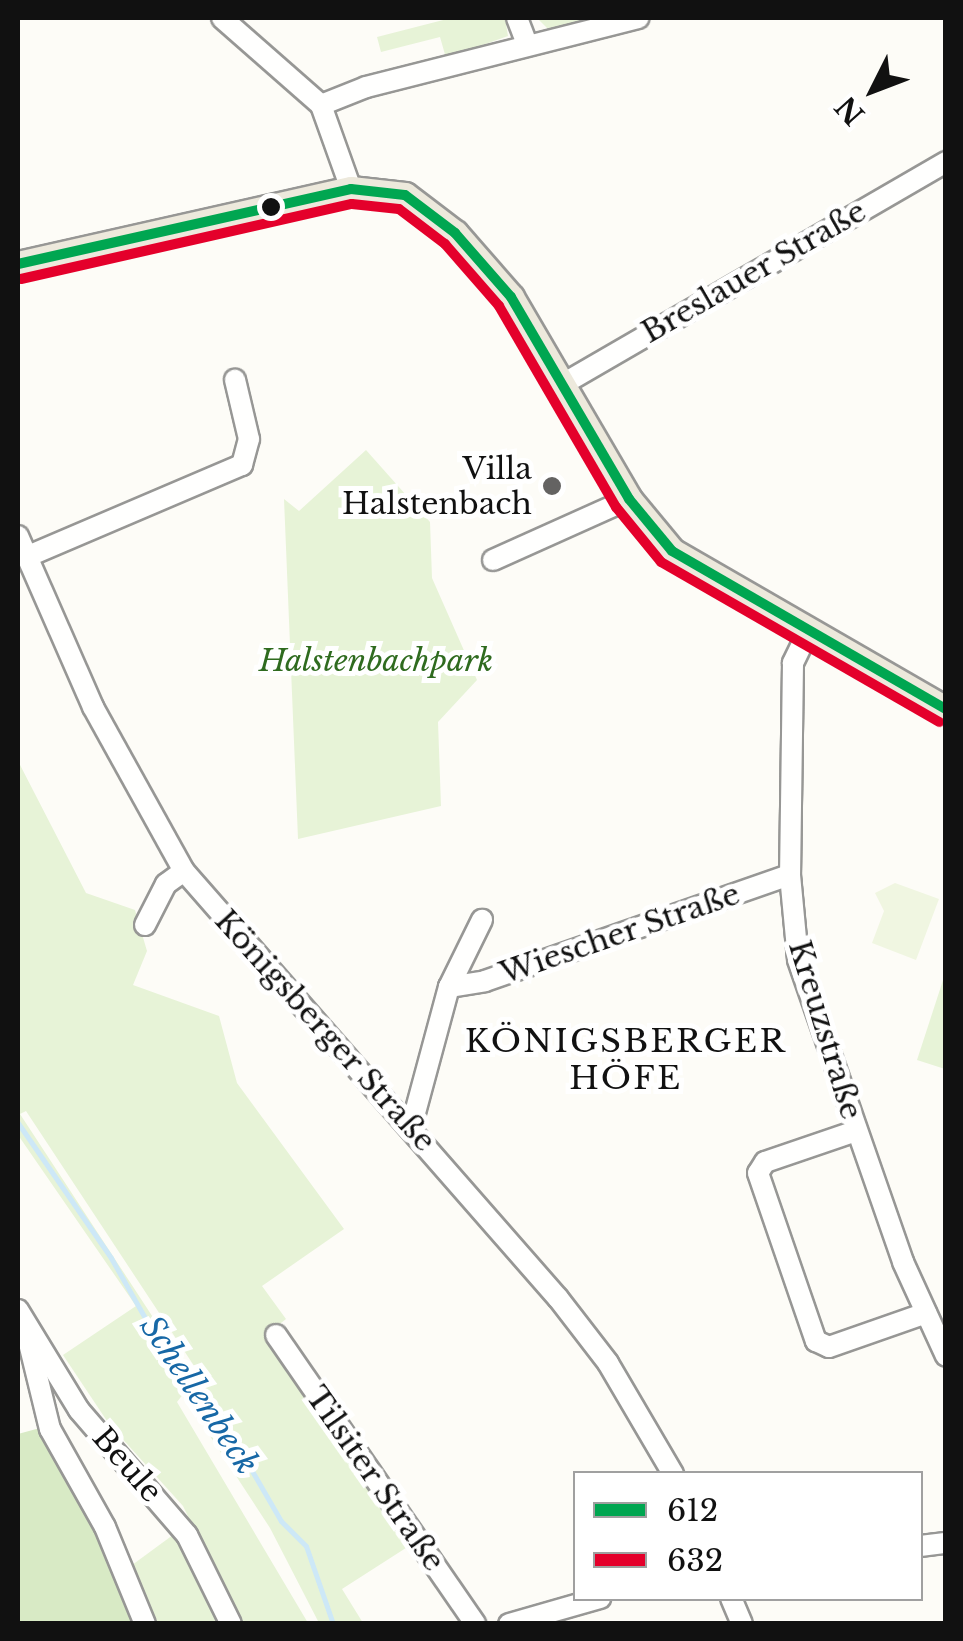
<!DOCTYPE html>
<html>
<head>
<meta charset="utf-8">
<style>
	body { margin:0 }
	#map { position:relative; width:963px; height:1641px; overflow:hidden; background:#fdfcf7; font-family:"Libre Baskerville",serif }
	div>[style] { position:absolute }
	.green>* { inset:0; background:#e7f3d7 }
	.forest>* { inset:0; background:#d8eac5 }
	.pitch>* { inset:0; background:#f0f6e1 }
	.stream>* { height:5px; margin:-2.5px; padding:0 2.5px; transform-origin:2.5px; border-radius:2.5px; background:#cde8f7 }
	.roads { filter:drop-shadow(2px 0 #979795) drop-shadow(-2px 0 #979795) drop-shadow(0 2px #979795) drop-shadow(0 -2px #979795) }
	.minor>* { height:20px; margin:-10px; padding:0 10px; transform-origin:10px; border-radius:10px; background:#fffffe }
	.major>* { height:25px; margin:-12.5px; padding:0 12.5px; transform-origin:12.5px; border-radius:12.5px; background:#ede9dc }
	.bus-1>* { height:10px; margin:-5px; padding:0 5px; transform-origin:5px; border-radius:5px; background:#00a651 }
	.bus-2>* { height:10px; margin:-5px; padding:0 5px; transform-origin:5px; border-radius:5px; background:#e4002b }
	.dots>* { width:28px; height:28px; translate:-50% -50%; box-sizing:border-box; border:5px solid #fff; border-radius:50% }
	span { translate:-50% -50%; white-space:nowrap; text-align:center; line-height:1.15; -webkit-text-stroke:10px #fff; paint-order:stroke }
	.street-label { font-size:30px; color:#111 }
	.poi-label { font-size:30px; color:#111 }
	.right { translate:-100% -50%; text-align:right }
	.park-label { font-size:30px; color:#2f6b1f; font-style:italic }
	.neighbourhood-label { font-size:32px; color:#111; letter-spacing:2.5px }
	.water-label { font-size:32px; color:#1768a6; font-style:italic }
	.frame { position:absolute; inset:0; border:20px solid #111; pointer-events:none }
	.legend { position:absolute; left:573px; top:1471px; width:350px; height:130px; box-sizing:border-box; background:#fff; border:2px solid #a0a0a0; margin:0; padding:12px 18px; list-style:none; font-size:30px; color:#111 }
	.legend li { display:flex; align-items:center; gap:20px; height:50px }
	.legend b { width:50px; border:2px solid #a0a0a0 }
	.north { position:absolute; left:823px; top:40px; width:100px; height:100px; -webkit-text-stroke:8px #fff; paint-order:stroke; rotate:228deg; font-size:28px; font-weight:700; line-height:40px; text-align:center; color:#111 }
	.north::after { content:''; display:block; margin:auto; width:35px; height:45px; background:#111; clip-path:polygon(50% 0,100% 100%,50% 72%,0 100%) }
</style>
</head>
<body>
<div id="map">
	<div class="green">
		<i style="clip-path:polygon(451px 18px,505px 18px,508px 36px,446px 58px,440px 37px,381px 52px,377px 37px)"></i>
		<i style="clip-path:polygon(537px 18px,595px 18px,549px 30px)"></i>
		<i style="clip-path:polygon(366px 450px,430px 522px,432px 578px,477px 680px,438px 722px,441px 806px,298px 839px,284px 499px,299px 511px)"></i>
		<i style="clip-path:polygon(18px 761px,86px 893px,135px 910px,147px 951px,133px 985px,219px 1016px,237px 1083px,344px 1229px,262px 1286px,286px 1319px,266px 1335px,409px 1546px,342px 1589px,363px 1623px,319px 1623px,270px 1528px,191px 1407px,188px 1398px,204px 1381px,26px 1111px,20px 1114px,194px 1380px,177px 1402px,308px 1623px,240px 1623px,183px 1506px,109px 1424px,63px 1355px,136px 1306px,18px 1135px)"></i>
		<i style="clip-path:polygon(945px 974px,946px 1069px,945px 1069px,917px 1060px)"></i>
		<i style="clip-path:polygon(177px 1532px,225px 1623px,150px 1623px,128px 1568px)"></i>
	</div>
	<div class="forest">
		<i style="clip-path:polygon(40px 1428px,94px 1529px,135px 1623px,18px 1623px,18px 1434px)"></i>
	</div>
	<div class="pitch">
		<i style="clip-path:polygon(895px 883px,939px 899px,916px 960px,872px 943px,884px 911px,875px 893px)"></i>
	</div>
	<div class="stream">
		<i style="left:18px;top:1123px;width:164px;rotate:55.4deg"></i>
		<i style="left:111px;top:1258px;width:133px;rotate:60.4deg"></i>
		<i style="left:177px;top:1374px;width:56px;rotate:42.8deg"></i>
		<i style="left:218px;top:1412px;width:126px;rotate:60deg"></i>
		<i style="left:281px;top:1521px;width:35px;rotate:45deg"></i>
		<i style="left:306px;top:1546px;width:83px;rotate:70.9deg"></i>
	</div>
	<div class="roads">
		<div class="minor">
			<i style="left:222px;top:18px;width:132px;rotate:41.3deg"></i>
			<i style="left:517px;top:18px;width:28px;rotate:69deg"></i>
			<i style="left:351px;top:189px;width:89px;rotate:-109.7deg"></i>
			<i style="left:321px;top:105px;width:48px;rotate:-21.8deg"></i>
			<i style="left:366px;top:87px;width:281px;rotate:-14.2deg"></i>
			<i style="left:563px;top:384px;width:443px;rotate:-30.1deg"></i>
			<i style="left:18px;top:536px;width:187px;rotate:66.3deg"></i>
			<i style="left:93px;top:707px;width:188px;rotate:61deg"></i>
			<i style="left:184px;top:871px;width:568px;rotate:48.79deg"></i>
			<i style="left:558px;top:1298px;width:82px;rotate:52.4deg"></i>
			<i style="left:608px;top:1363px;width:129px;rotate:59.6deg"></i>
			<i style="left:26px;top:557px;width:235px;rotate:-23.1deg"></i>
			<i style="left:242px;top:465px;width:27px;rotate:-75deg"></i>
			<i style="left:249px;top:439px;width:61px;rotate:-103.3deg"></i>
			<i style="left:493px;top:560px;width:149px;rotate:-24.2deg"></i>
			<i style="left:809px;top:630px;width:37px;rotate:116deg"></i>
			<i style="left:793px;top:663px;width:212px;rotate:90.8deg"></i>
			<i style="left:790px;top:875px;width:85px;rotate:84.6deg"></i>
			<i style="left:798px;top:960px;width:320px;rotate:70.8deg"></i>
			<i style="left:903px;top:1262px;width:103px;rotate:65.4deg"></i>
			<i style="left:145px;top:925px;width:46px;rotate:-62.9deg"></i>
			<i style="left:166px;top:884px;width:22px;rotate:-36deg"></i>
			<i style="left:449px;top:987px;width:36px;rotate:-9deg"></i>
			<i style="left:485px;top:981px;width:323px;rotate:-19.2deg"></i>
			<i style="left:412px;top:1124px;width:142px;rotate:-74.9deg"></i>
			<i style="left:449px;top:987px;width:75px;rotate:-63.8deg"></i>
			<i style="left:856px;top:1131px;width:96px;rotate:161.2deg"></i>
			<i style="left:765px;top:1162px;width:13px;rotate:122deg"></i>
			<i style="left:758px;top:1173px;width:178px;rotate:71deg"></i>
			<i style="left:816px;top:1341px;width:14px;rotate:25deg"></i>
			<i style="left:829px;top:1347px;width:103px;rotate:-19.3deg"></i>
			<i style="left:18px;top:1310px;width:117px;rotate:58.6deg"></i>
			<i style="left:79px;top:1410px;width:165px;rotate:49.2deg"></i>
			<i style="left:187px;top:1535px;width:99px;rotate:63.7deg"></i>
			<i style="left:27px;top:1335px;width:97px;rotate:76.3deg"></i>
			<i style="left:50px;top:1429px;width:112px;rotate:60.7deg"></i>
			<i style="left:105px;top:1527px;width:105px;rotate:67.6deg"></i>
			<i style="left:276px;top:1335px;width:351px;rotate:55.4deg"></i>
			<i style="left:920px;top:1546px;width:26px;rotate:-7deg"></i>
			<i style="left:731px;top:1598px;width:28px;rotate:67deg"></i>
			<i style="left:509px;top:1624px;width:95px;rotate:-15.9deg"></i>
		</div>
		<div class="major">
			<i style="left:18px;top:264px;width:341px;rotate:-12.7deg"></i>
			<i style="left:351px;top:189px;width:54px;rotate:6.3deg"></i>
			<i style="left:405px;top:195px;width:63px;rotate:37.2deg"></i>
			<i style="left:455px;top:233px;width:85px;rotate:48.8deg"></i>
			<i style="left:511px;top:297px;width:234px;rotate:59.7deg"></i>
			<i style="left:629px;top:499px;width:67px;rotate:50.4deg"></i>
			<i style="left:672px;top:551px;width:316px;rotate:30deg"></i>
		</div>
	</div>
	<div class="bus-1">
		<i style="left:18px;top:264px;width:341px;rotate:-12.7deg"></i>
		<i style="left:351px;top:189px;width:54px;rotate:6.3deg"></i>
		<i style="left:405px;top:195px;width:63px;rotate:37.2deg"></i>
		<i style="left:455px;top:233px;width:85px;rotate:48.8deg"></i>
		<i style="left:511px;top:297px;width:234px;rotate:59.7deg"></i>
		<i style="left:629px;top:499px;width:67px;rotate:50.4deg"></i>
		<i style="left:672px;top:551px;width:316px;rotate:30deg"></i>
	</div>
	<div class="bus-2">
		<i style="left:21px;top:279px;width:339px;rotate:-12.8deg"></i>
		<i style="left:352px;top:204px;width:47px;rotate:6.1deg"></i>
		<i style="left:399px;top:209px;width:58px;rotate:37.3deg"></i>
		<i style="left:445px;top:244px;width:82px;rotate:48.9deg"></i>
		<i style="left:499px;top:306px;width:233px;rotate:59.8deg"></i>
		<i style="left:616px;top:507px;width:71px;rotate:50.7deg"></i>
		<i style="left:661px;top:562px;width:321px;rotate:29.9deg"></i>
	</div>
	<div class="dots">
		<i style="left:271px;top:207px;background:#111"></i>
		<i style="left:552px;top:486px;background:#646362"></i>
	</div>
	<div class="street-label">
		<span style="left:754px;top:272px;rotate:-30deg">Breslauer Straße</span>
		<span style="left:620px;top:934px;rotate:-19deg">Wiescher Straße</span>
		<span style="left:825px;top:1030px;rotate:73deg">Kreuzstraße</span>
		<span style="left:325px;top:1031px;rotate:48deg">Königsberger Straße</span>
		<span style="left:127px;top:1465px;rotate:49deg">Beule</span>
		<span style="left:375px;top:1479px;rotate:55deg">Tilsiter Straße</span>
	</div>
	<div class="poi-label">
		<span class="right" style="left:532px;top:486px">Villa<br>Halstenbach</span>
	</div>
	<div class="park-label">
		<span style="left:376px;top:661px">Halstenbachpark</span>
	</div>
	<div class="neighbourhood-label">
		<span style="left:626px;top:1060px">KÖNIGSBERGER<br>HÖFE</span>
	</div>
	<div class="water-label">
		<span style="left:199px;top:1395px;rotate:56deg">Schellenbeck</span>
	</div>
	<div class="frame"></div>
	<ul class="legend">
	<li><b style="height:12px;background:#00a651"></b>612</li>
	<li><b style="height:12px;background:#e4002b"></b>632</li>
	</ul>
	<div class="north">N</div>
</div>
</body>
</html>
